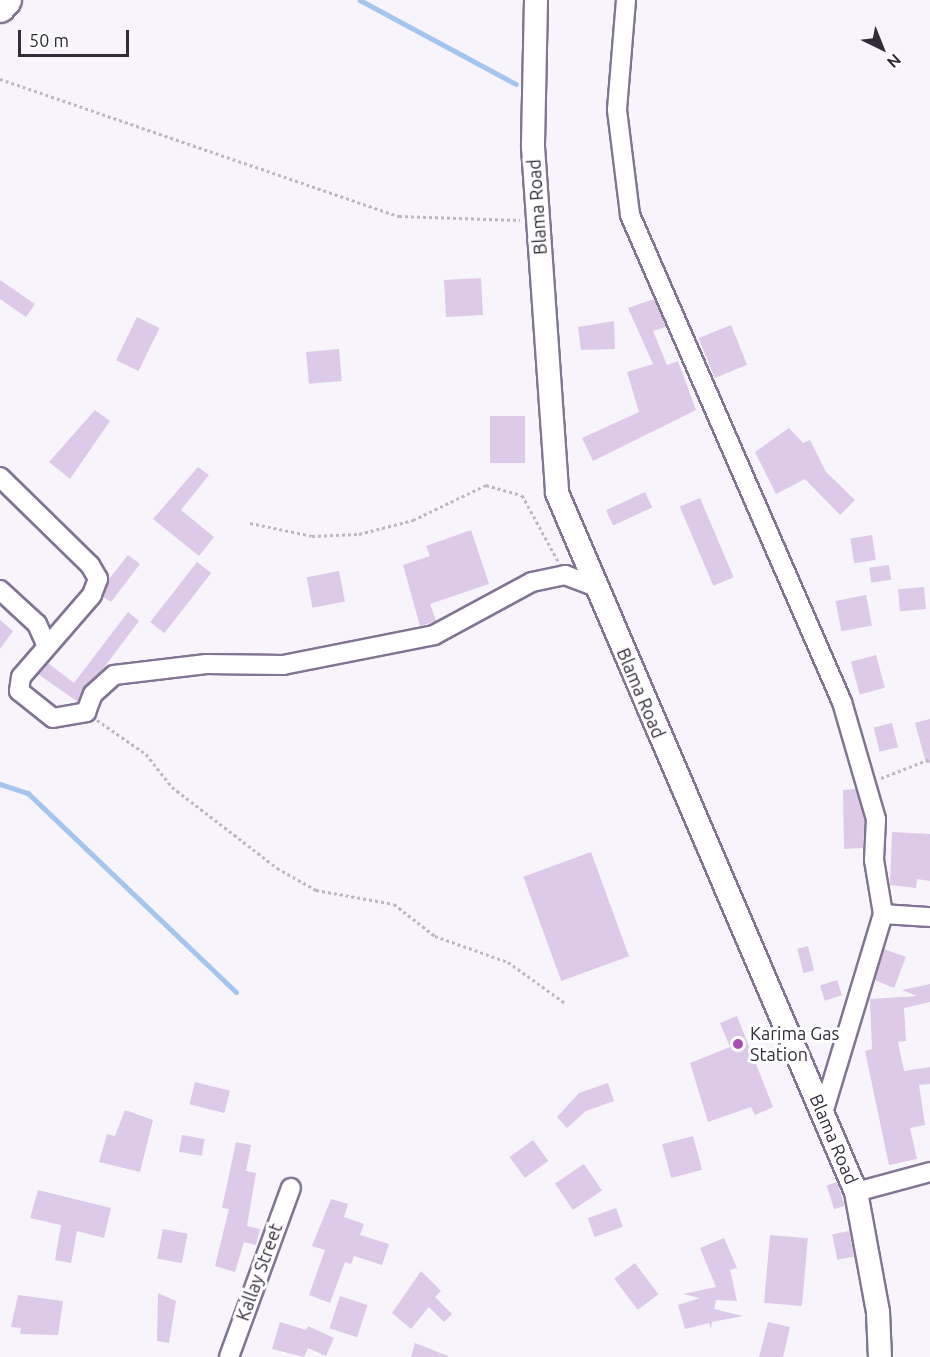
<!DOCTYPE html>
<html>
<head>
<meta charset="utf-8">
<style>
	body { margin:0 }
	#map { position:relative; width:930px; height:1357px; overflow:hidden; background:#f7f5fb; font-family:Ubuntu,sans-serif }
	div>[style] { position:absolute }
	.stream>* { height:4.5px; margin:-2.25px; padding:0 2.25px; transform-origin:2.25px; border-radius:2.25px; background:#a4c5ed }
	.building>* { inset:0; background:#ddc9e8; transform-origin:0 0 }
	.path>* { height:3px; margin-top:-1.5px; transform-origin:0; background:repeating-linear-gradient(90deg,#bbb8c0 0 3px,transparent 0 6px) }
	.roads { filter:drop-shadow(2px 0 #817593) drop-shadow(-2px 0 #817593) drop-shadow(0 2px #817593) drop-shadow(0 -2px #817593) }
	.minor>* { height:18px; margin:-9px; padding:0 9px; transform-origin:9px; border-radius:9px; background:#fff }
	.tertiary>* { height:22px; margin:-11px; padding:0 11px; transform-origin:11px; border-radius:11px; background:#fff }
	.trunk>* { height:30px; margin:-15px; padding:0 15px; transform-origin:15px; border-radius:15px; background:#fff }
	.dots>* { width:16px; height:16px; translate:-50% -50%; box-sizing:border-box; border:3px solid #fff; border-radius:50% }
	span { translate:-50% -50%; white-space:nowrap; text-align:center; line-height:1.15; -webkit-text-stroke:6px #fff; paint-order:stroke }
	.street-label { font-size:18px; color:#322c39 }
	.poi-label { font-size:18px; color:#322c39 }
	.left { translate:0 -50%; text-align:left }
	.north { position:absolute; left:852px; top:18px; width:60px; height:60px; -webkit-text-stroke:4px #fff; paint-order:stroke; rotate:137deg; font-size:16px; font-weight:700; line-height:24px; text-align:center; color:#322c39 }
	.north::after { content:''; display:block; margin:auto; width:21px; height:27px; background:#322c39; clip-path:polygon(50% 0,100% 100%,50% 72%,0 100%) }
	.scale { position:absolute; left:18px; top:30px; width:111px; height:27px; box-sizing:border-box; border:3px solid #322c39; border-top:0; padding-left:8px; font-size:18px; line-height:21px; white-space:nowrap; color:#322c39; -webkit-text-stroke:4px #fff; paint-order:stroke }
</style>
</head>
<body>
<div id="map">
	<div class="stream">
		<i style="left:360px;top:0;width:177px;rotate:28.3deg"></i>
		<i style="left:0;top:784px;width:29px;rotate:18deg"></i>
		<i style="left:28px;top:793px;width:288px;rotate:43.7deg"></i>
	</div>
	<div class="building">
		<i style="left:481px;top:278px;width:37px;height:37px;rotate:87deg"></i>
		<i style="clip-path:polygon(0 280px,35px 304px,26px 317px,0 299px)"></i>
		<i style="clip-path:polygon(654px 299px,666px 327px,653px 331px,667px 365px,678px 361px,696px 410px,593px 461px,582px 438px,639px 412px,627px 372px,653px 364px,628px 308px)"></i>
		<i style="left:137px;top:317px;width:25px;height:48px;rotate:26deg"></i>
		<i style="clip-path:polygon(614px 321px,615px 349px,581px 350px,578px 327px)"></i>
		<i style="left:731px;top:325px;width:43px;height:35px;rotate:68deg"></i>
		<i style="left:339px;top:349px;width:32px;height:33px;rotate:85deg"></i>
		<i style="clip-path:polygon(95px 410px,110px 421px,70px 479px,49px 462px)"></i>
		<i style="left:490px;top:416px;width:35px;height:47px"></i>
		<i style="clip-path:polygon(789px 428px,803px 443px,810px 440px,826px 472px,855px 500px,840px 515px,805px 479px,776px 494px,755px 452px)"></i>
		<i style="clip-path:polygon(198px 467px,209px 475px,181px 510px,214px 537px,199px 556px,153px 519px)"></i>
		<i style="left:645px;top:492px;width:17px;height:43px;rotate:65deg"></i>
		<i style="left:700px;top:498px;width:86px;height:22px;rotate:67deg"></i>
		<i style="clip-path:polygon(471px 530px,489px 584px,430px 604px,436px 621px,420px 626px,403px 565px,430px 556px,426px 546px)"></i>
		<i style="left:872px;top:535px;width:25px;height:22px;rotate:81deg"></i>
		<i style="clip-path:polygon(128px 555px,140px 564px,111px 602px,103px 597px,109px 579px)"></i>
		<i style="left:197px;top:562px;width:18px;height:76px;rotate:38deg"></i>
		<i style="left:889px;top:565px;width:15px;height:20px;rotate:82deg"></i>
		<i style="left:339px;top:571px;width:31px;height:33px;rotate:79deg"></i>
		<i style="left:924px;top:587px;width:22px;height:26px;rotate:85deg"></i>
		<i style="left:866px;top:595px;width:31px;height:31px;rotate:79deg"></i>
		<i style="clip-path:polygon(128px 612px,139px 621px,78px 702px,38px 674px,48px 663px,74px 683px)"></i>
		<i style="clip-path:polygon(0 620px,13px 631px,0 649px)"></i>
		<i style="left:876px;top:655px;width:34px;height:26px;rotate:75deg"></i>
		<i style="clip-path:polygon(930px 719px,930px 763px,926px 763px,915px 723px)"></i>
		<i style="left:892px;top:723px;width:25px;height:19px;rotate:76deg"></i>
		<i style="clip-path:polygon(856px 789px,865px 820px,863px 848px,844px 849px,843px 790px)"></i>
		<i style="clip-path:polygon(892px 832px,930px 834px,930px 881px,917px 879px,916px 888px,890px 885px)"></i>
		<i style="left:591px;top:852px;width:111px;height:72px;rotate:70deg"></i>
		<i style="left:808px;top:946px;width:25px;height:11px;rotate:76deg"></i>
		<i style="clip-path:polygon(884px 949px,906px 957px,894px 988px,875px 980px)"></i>
		<i style="left:837px;top:980px;width:16px;height:18px;rotate:72deg"></i>
		<i style="clip-path:polygon(930px 984px,930px 1002px,904px 1008px,906px 1041px,898px 1042px,904px 1071px,930px 1067px,930px 1084px,919px 1085px,925px 1125px,910px 1128px,917px 1159px,889px 1165px,865px 1051px,872px 1049px,870px 999px,917px 996px,902px 990px)"></i>
		<i style="clip-path:polygon(737px 1016px,773px 1107px,755px 1115px,751px 1107px,708px 1122px,690px 1063px,730px 1047px,720px 1023px)"></i>
		<i style="left:195px;top:1082px;width:36px;height:23px;rotate:14deg"></i>
		<i style="clip-path:polygon(608px 1083px,614px 1101px,586px 1111px,567px 1128px,557px 1117px,579px 1093px)"></i>
		<i style="clip-path:polygon(125px 1110px,153px 1120px,140px 1172px,99px 1162px,107px 1134px,115px 1136px)"></i>
		<i style="left:182px;top:1135px;width:23px;height:17px;rotate:10deg"></i>
		<i style="left:693px;top:1136px;width:35px;height:32px;rotate:75deg"></i>
		<i style="left:533px;top:1140px;width:26px;height:29px;rotate:54deg"></i>
		<i style="clip-path:polygon(236px 1142px,251px 1145px,246px 1171px,256px 1173px,247px 1226px,260px 1229px,256px 1245px,244px 1242px,235px 1272px,215px 1266px,229px 1209px,222px 1208px)"></i>
		<i style="left:584px;top:1164px;width:32px;height:35px;rotate:56deg"></i>
		<i style="left:837px;top:1182px;width:25px;height:11px;rotate:72deg"></i>
		<i style="clip-path:polygon(38px 1190px,111px 1208px,104px 1238px,77px 1231px,71px 1263px,55px 1260px,61px 1225px,30px 1218px)"></i>
		<i style="clip-path:polygon(331px 1199px,348px 1204px,344px 1217px,364px 1224px,360px 1235px,389px 1244px,382px 1265px,354px 1256px,351px 1264px,345px 1262px,330px 1303px,309px 1295px,325px 1250px,312px 1246px)"></i>
		<i style="left:616px;top:1208px;width:20px;height:30px;rotate:70deg"></i>
		<i style="left:163px;top:1229px;width:25px;height:30px;rotate:11deg"></i>
		<i style="left:849px;top:1231px;width:26px;height:17px;rotate:79deg"></i>
		<i style="left:770px;top:1235px;width:38px;height:68px;rotate:5deg"></i>
		<i style="clip-path:polygon(724px 1238px,737px 1268px,730px 1270px,737px 1301px,716px 1300px,714px 1309px,743px 1316px,712px 1322px,711px 1329px,709px 1323px,685px 1329px,678px 1305px,700px 1298px,683px 1294px,716px 1287px,700px 1248px)"></i>
		<i style="left:635px;top:1263px;width:39px;height:26px;rotate:53deg"></i>
		<i style="clip-path:polygon(421px 1271px,441px 1291px,435px 1297px,452px 1314px,444px 1322px,429px 1307px,411px 1329px,392px 1313px)"></i>
		<i style="clip-path:polygon(158px 1293px,176px 1301px,169px 1343px,157px 1341px)"></i>
		<i style="clip-path:polygon(18px 1295px,63px 1301px,58px 1335px,20px 1334px,21px 1328px,11px 1327px)"></i>
		<i style="left:340px;top:1296px;width:29px;height:34px;rotate:18deg"></i>
		<i style="clip-path:polygon(280px 1322px,306px 1330px,308px 1326px,334px 1338px,326px 1356px,308px 1348px,304px 1357px,272px 1349px)"></i>
		<i style="clip-path:polygon(768px 1322px,790px 1327px,783px 1357px,759px 1357px)"></i>
		<i style="clip-path:polygon(415px 1343px,448px 1356px,448px 1357px,411px 1357px)"></i>
	</div>
	<div class="path">
		<i style="left:0;top:79px;width:422px;rotate:19deg"></i>
		<i style="left:399px;top:216px;width:121px;rotate:1.9deg"></i>
		<i style="left:250px;top:523px;width:63px;rotate:11.8deg"></i>
		<i style="left:312px;top:536px;width:47px;rotate:-2.4deg"></i>
		<i style="left:359px;top:534px;width:56px;rotate:-14.5deg"></i>
		<i style="left:413px;top:520px;width:81px;rotate:-25.6deg"></i>
		<i style="left:486px;top:485px;width:37px;rotate:16deg"></i>
		<i style="left:522px;top:495px;width:75px;rotate:61.4deg"></i>
		<i style="left:97px;top:720px;width:60px;rotate:34.8deg"></i>
		<i style="left:146px;top:754px;width:42px;rotate:51.8deg"></i>
		<i style="left:172px;top:787px;width:133px;rotate:37.6deg"></i>
		<i style="left:277px;top:868px;width:45px;rotate:29.4deg"></i>
		<i style="left:316px;top:890px;width:79px;rotate:10.2deg"></i>
		<i style="left:394px;top:904px;width:52px;rotate:38deg"></i>
		<i style="left:435px;top:936px;width:77px;rotate:19.6deg"></i>
		<i style="left:508px;top:962px;width:70px;rotate:35.7deg"></i>
		<i style="left:881px;top:778px;width:53px;rotate:-21.2deg"></i>
	</div>
	<div class="roads">
		<div class="minor">
			<i style="left:626px;top:0;width:110px;rotate:94.7deg"></i>
			<i style="left:617px;top:110px;width:106px;rotate:82.9deg"></i>
			<i style="left:630px;top:215px;width:531px;rotate:66.48deg"></i>
			<i style="left:842px;top:702px;width:122px;rotate:73.8deg"></i>
			<i style="left:876px;top:819px;width:41px;rotate:92.8deg"></i>
			<i style="left:874px;top:860px;width:55px;rotate:80.5deg"></i>
			<i style="left:0;top:477px;width:126px;rotate:44.4deg"></i>
			<i style="left:90px;top:565px;width:16px;rotate:60deg"></i>
			<i style="left:98px;top:579px;width:17px;rotate:111deg"></i>
			<i style="left:92px;top:595px;width:108px;rotate:130.9deg"></i>
			<i style="left:21px;top:677px;width:14px;rotate:98deg"></i>
			<i style="left:19px;top:691px;width:43px;rotate:38.5deg"></i>
			<i style="left:53px;top:718px;width:34px;rotate:-10deg"></i>
			<i style="left:86px;top:712px;width:19px;rotate:-69deg"></i>
			<i style="left:93px;top:694px;width:28px;rotate:-42deg"></i>
			<i style="left:114px;top:675px;width:93px;rotate:-6.8deg"></i>
			<i style="left:206px;top:664px;width:77px;rotate:0.7deg"></i>
			<i style="left:283px;top:665px;width:154px;rotate:-11.2deg"></i>
			<i style="left:434px;top:635px;width:111px;rotate:-28.4deg"></i>
			<i style="left:532px;top:582px;width:34px;rotate:-12deg"></i>
			<i style="left:565px;top:575px;width:34px;rotate:21deg"></i>
			<i style="left:0;top:590px;width:50px;rotate:42.6deg"></i>
			<i style="left:37px;top:624px;width:24px;rotate:66deg"></i>
			<i style="left:823px;top:1113px;width:208px;rotate:-73.2deg"></i>
			<i style="left:883px;top:914px;width:47px;rotate:3.7deg"></i>
			<i style="left:856px;top:1192px;width:77px;rotate:-15.1deg"></i>
			<i style="left:229px;top:1357px;width:180px;rotate:-69.9deg"></i>
		</div>
		<div class="tertiary">
			<i style="left:536px;top:0;width:147px;rotate:91.2deg"></i>
			<i style="left:533px;top:147px;width:347px;rotate:86deg"></i>
			<i style="left:557px;top:493px;width:760px;rotate:66.84deg"></i>
			<i style="left:856px;top:1192px;width:122px;rotate:79.6deg"></i>
			<i style="left:878px;top:1312px;width:45px;rotate:87.5deg"></i>
		</div>
		<div class="trunk">
			<i style="left:0;top:7px;width:9px;rotate:-49deg"></i>
		</div>
	</div>
	<div class="dots">
		<i style="left:738px;top:1044px;background:#aa4bb4"></i>
	</div>
	<div class="street-label">
		<span style="left:537px;top:207px;rotate:-94deg">Blama Road</span>
		<span style="left:641px;top:693px;rotate:67deg">Blama Road</span>
		<span style="left:834px;top:1139px;rotate:67deg">Blama Road</span>
		<span style="left:259px;top:1272px;rotate:-70deg">Kallay Street</span>
	</div>
	<div class="poi-label">
		<span class="left" style="left:750px;top:1044px">Karima Gas<br>Station</span>
	</div>
	<div class="north">N</div>
	<div class="scale">50 m</div>
</div>
</body>
</html>
